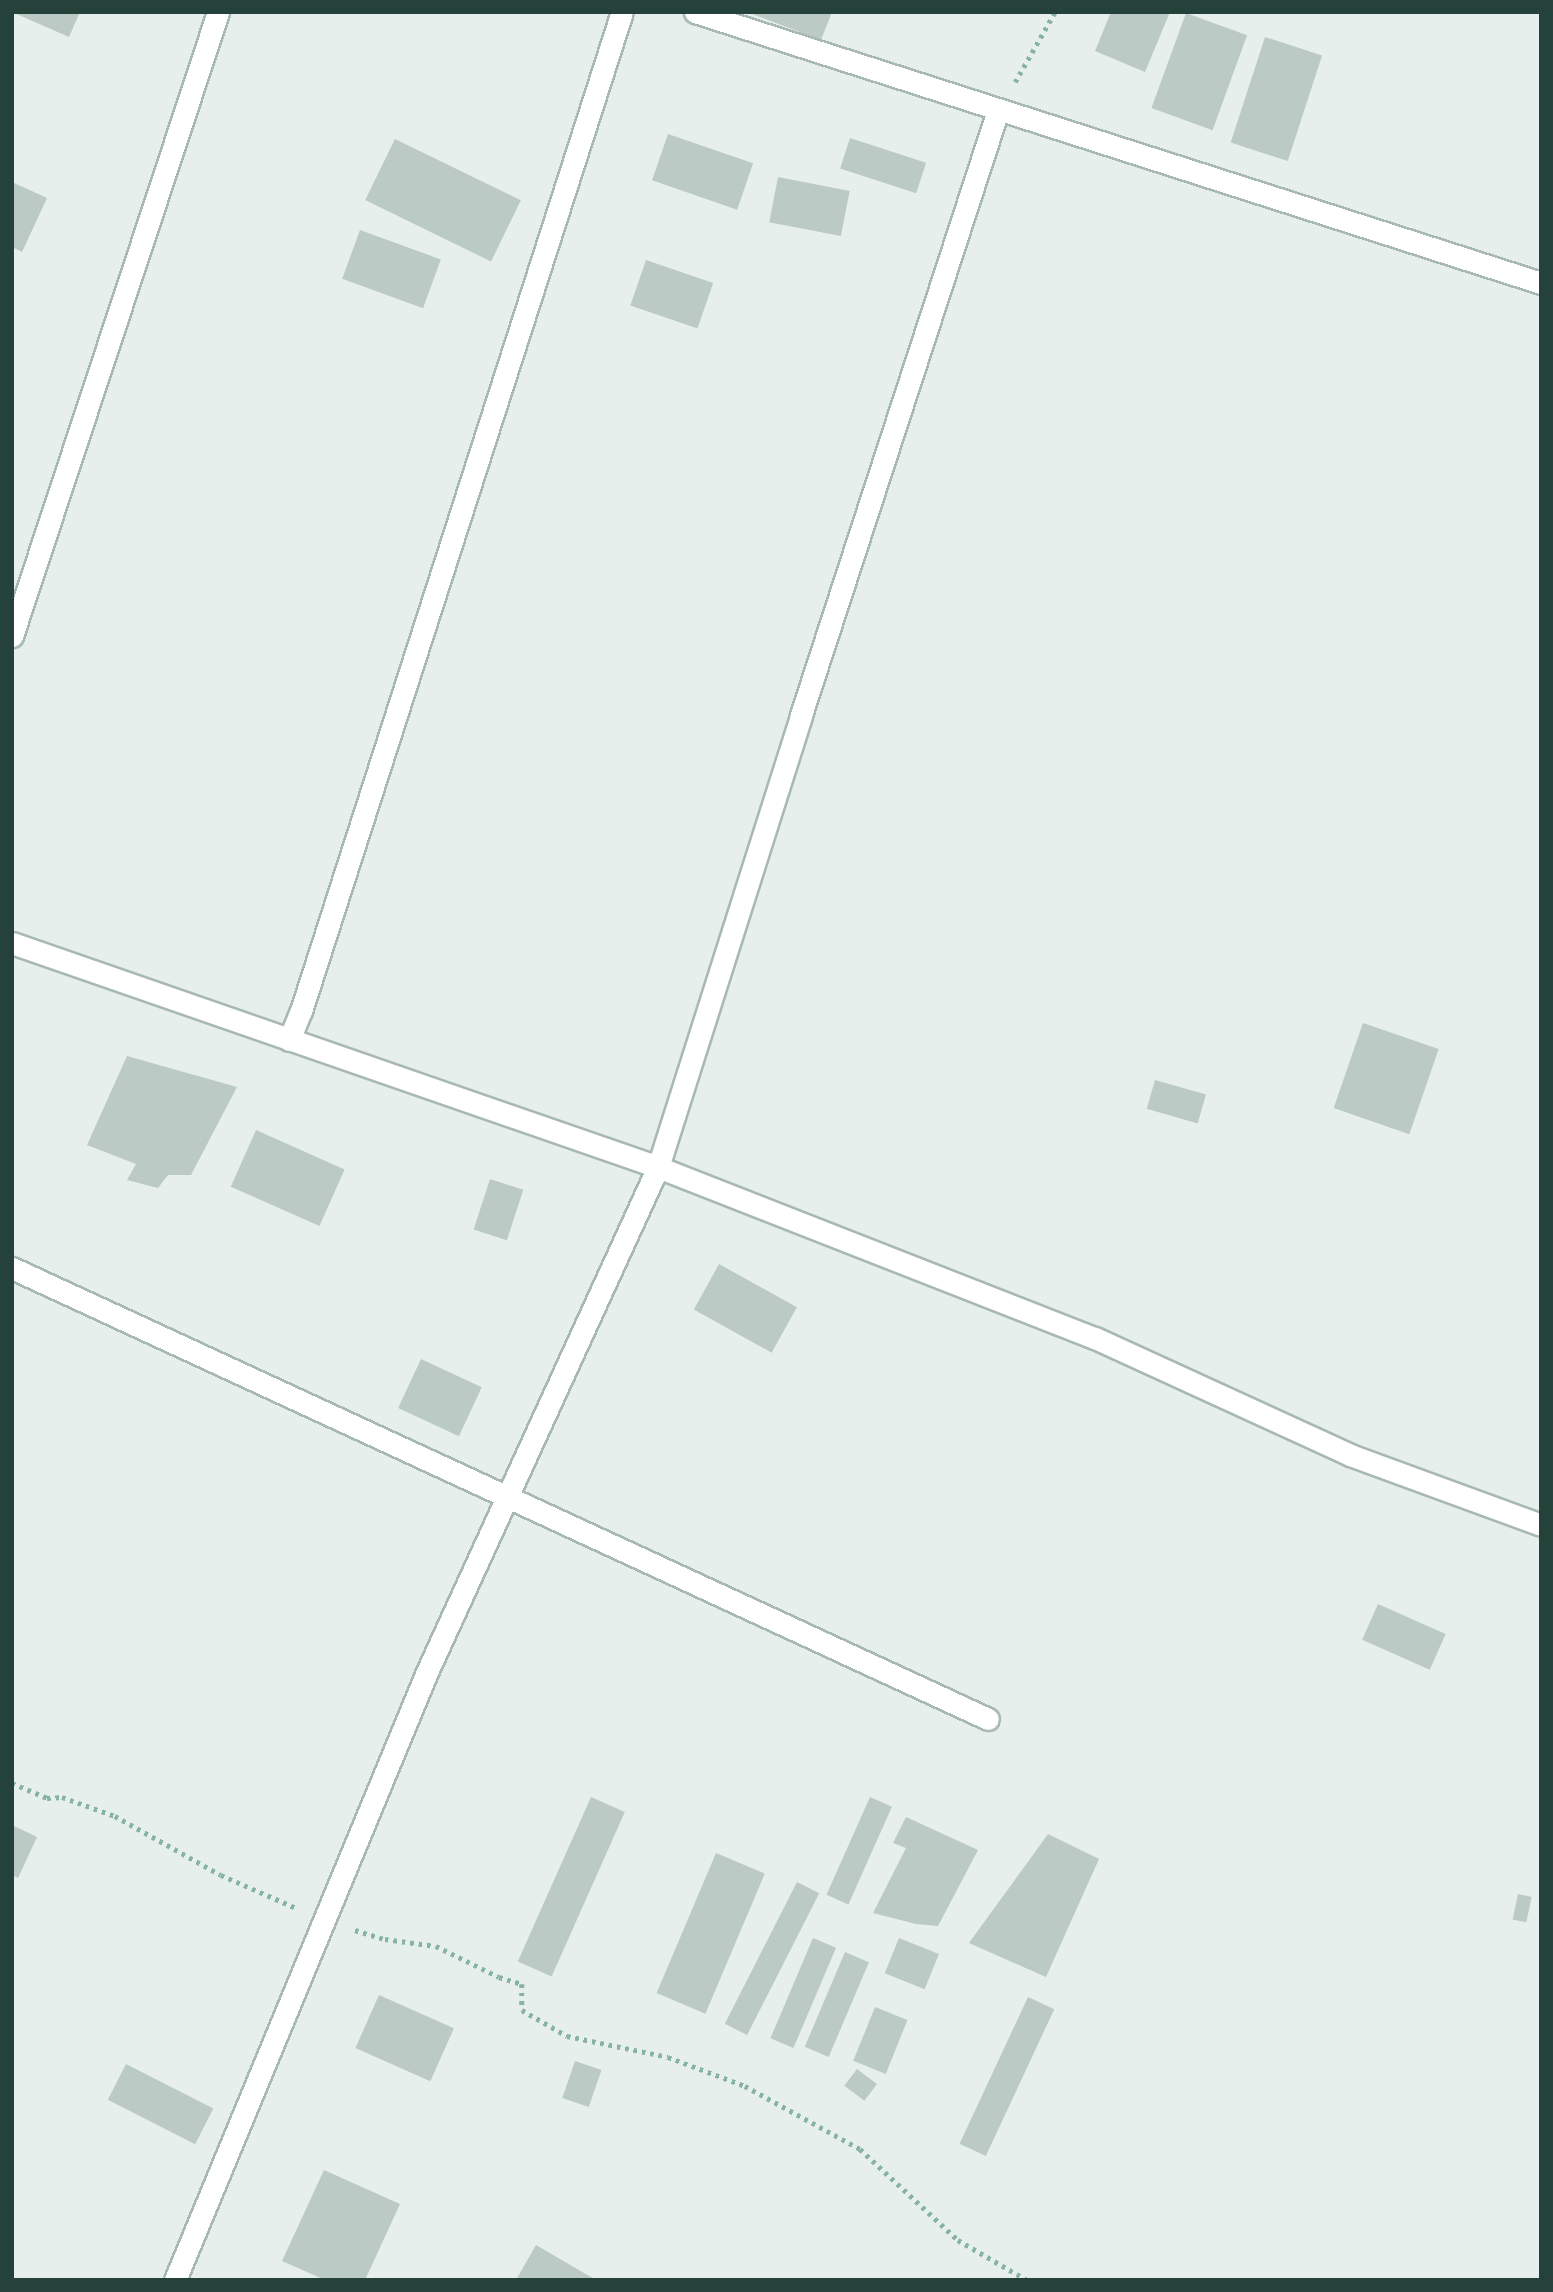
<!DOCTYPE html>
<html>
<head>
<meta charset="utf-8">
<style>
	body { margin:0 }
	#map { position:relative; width:1553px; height:2292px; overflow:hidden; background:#e6efeb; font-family:Commissioner,sans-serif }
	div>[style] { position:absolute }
	.building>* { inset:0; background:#bbcac4; transform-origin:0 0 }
	.path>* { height:4.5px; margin-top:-2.25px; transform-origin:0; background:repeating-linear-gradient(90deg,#86b3a5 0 3.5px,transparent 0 8.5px) }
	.roads { filter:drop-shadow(2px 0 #a8b8b2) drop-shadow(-2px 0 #a8b8b2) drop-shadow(0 2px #a8b8b2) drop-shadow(0 -2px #a8b8b2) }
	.minor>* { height:21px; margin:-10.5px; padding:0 10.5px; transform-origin:10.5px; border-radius:10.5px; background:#fff }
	span { translate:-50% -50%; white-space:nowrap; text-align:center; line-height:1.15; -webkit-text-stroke:5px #f7fbf9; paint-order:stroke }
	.frame { position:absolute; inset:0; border:14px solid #24423a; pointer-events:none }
</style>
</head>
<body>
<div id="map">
	<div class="building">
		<i style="clip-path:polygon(12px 12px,80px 12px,69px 37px)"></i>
		<i style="clip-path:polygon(747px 12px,832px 12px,821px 40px)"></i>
		<i style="clip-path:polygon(1111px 12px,1170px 12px,1145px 72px,1095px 51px)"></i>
		<i style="left:1186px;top:13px;width:65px;height:101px;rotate:20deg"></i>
		<i style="left:1265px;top:37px;width:60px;height:111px;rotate:18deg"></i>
		<i style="left:668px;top:134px;width:90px;height:49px;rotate:19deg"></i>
		<i style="left:850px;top:138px;width:80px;height:32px;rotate:18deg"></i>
		<i style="left:395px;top:139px;width:140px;height:68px;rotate:26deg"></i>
		<i style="left:778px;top:177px;width:73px;height:46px;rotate:11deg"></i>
		<i style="clip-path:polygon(12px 182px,47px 198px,22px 252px,12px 247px)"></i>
		<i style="left:360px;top:230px;width:86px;height:52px;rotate:20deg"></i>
		<i style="left:646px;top:260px;width:71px;height:48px;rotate:19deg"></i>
		<i style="left:1363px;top:1023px;width:80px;height:90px;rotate:19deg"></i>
		<i style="clip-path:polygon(127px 1056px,237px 1087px,191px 1175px,168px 1175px,158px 1188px,127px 1180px,136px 1164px,87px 1145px)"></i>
		<i style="left:1155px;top:1080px;width:53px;height:30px;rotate:16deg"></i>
		<i style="left:256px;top:1130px;width:97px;height:62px;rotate:24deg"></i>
		<i style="left:490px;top:1179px;width:35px;height:53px;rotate:18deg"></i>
		<i style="left:719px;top:1264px;width:89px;height:52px;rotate:29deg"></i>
		<i style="left:421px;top:1359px;width:67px;height:54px;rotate:25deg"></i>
		<i style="left:1378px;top:1604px;width:74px;height:39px;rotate:24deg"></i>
		<i style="left:591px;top:1797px;width:37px;height:180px;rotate:24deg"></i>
		<i style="left:870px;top:1797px;width:24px;height:107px;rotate:24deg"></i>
		<i style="clip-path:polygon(906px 1817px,978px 1850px,938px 1926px,916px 1924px,873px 1913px,906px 1848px,893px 1843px)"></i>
		<i style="clip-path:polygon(12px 1825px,37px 1837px,18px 1878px,12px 1875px)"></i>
		<i style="clip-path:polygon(1048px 1834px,1099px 1859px,1046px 1977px,969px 1943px)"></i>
		<i style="left:716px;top:1853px;width:53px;height:152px;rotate:23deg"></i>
		<i style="left:797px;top:1882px;width:25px;height:159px;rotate:27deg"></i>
		<i style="left:1518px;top:1894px;width:14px;height:26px;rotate:12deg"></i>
		<i style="left:813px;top:1938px;width:25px;height:109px;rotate:23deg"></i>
		<i style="left:899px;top:1938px;width:43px;height:38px;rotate:22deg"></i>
		<i style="left:845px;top:1952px;width:26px;height:103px;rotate:23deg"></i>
		<i style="left:379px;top:1995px;width:82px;height:58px;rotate:24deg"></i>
		<i style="left:1028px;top:1997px;width:29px;height:162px;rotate:25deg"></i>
		<i style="left:875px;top:2007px;width:35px;height:58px;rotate:22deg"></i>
		<i style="left:575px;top:2061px;width:28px;height:39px;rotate:19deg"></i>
		<i style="left:126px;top:2064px;width:98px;height:40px;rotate:27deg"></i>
		<i style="left:857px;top:2069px;width:25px;height:21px;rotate:37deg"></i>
		<i style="clip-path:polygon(324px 2170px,400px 2204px,365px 2280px,325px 2280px,282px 2261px)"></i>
		<i style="clip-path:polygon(536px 2245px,596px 2280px,516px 2280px)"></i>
	</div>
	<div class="path">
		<i style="left:1015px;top:82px;width:81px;rotate:-60.3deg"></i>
		<i style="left:12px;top:1783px;width:38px;rotate:23deg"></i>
		<i style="left:47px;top:1798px;width:15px;rotate:-4deg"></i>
		<i style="left:62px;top:1797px;width:56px;rotate:19.7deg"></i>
		<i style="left:115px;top:1816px;width:121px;rotate:29.1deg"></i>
		<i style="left:221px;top:1875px;width:80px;rotate:23.7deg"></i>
		<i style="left:355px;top:1930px;width:31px;rotate:17deg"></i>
		<i style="left:385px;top:1939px;width:51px;rotate:7.8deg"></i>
		<i style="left:436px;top:1946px;width:70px;rotate:26.2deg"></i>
		<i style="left:499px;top:1977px;width:24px;rotate:17deg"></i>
		<i style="left:522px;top:1984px;width:26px;rotate:90deg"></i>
		<i style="left:522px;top:2010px;width:52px;rotate:30deg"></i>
		<i style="left:567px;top:2036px;width:103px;rotate:11.7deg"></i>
		<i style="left:668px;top:2057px;width:82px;rotate:20.6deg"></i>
		<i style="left:745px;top:2086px;width:131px;rotate:28.7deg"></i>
		<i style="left:860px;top:2149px;width:134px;rotate:42.9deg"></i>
		<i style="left:958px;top:2240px;width:80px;rotate:30.1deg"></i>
	</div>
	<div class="roads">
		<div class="minor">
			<i style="left:695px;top:12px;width:888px;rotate:17.76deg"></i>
			<i style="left:12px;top:636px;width:657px;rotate:-71.73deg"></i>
			<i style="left:12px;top:943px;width:684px;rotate:19.12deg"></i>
			<i style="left:658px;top:1167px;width:469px;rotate:21.4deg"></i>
			<i style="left:1095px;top:1338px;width:281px;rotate:24.6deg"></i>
			<i style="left:1350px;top:1455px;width:203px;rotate:20.1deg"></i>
			<i style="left:289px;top:1040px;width:31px;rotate:-68deg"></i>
			<i style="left:301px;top:1011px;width:1049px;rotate:-72.19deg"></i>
			<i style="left:12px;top:1268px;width:1075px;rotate:24.8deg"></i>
			<i style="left:175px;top:2280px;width:658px;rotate:-67.49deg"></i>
			<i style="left:427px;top:1672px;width:555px;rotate:-65.42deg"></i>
			<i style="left:658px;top:1167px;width:474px;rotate:-72.4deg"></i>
			<i style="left:801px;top:715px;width:636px;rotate:-71.96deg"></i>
		</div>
	</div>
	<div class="frame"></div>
</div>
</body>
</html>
